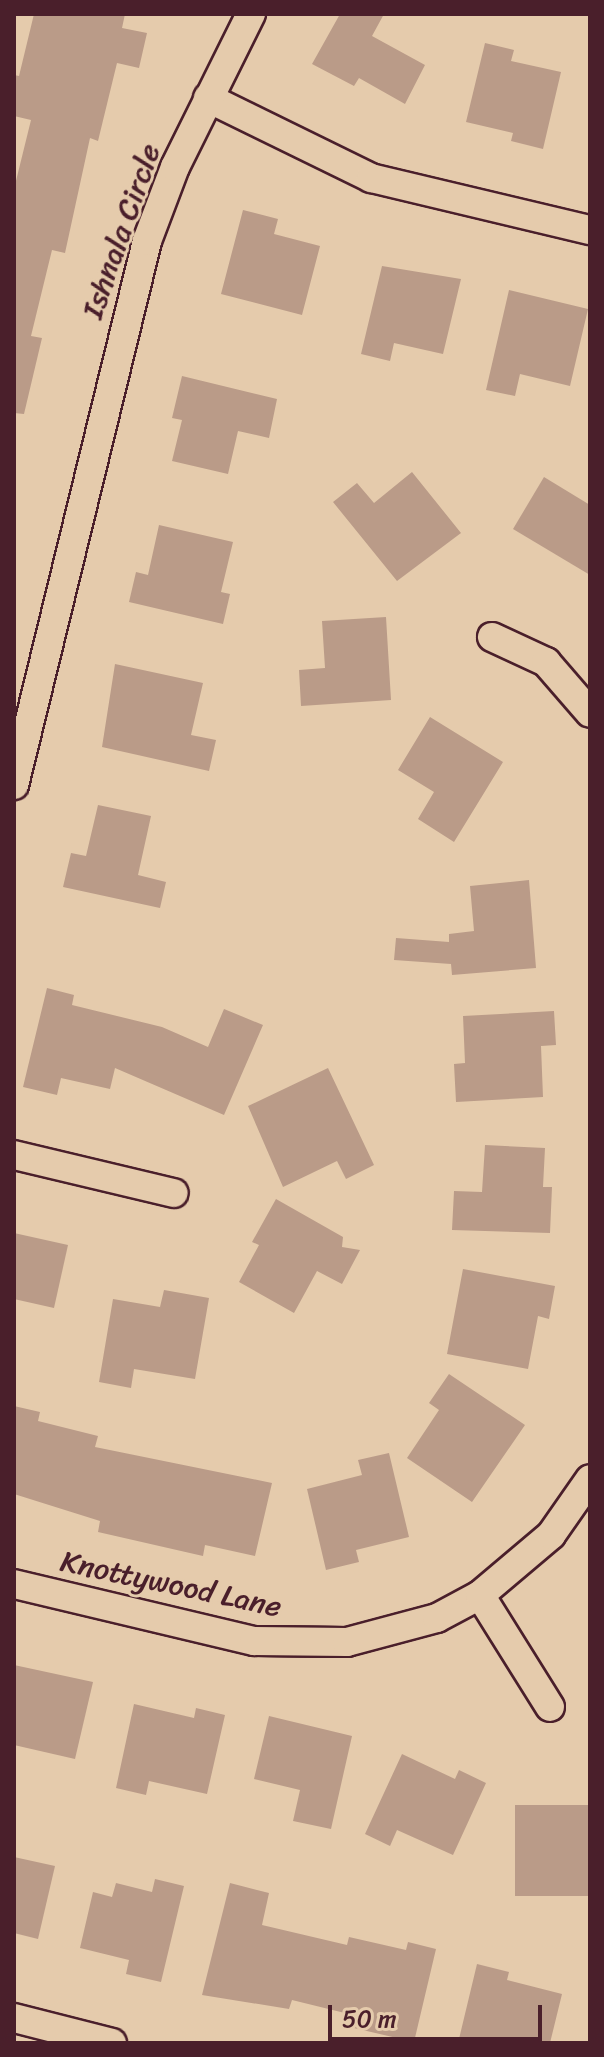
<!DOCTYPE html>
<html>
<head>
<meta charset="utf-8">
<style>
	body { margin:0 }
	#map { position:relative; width:604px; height:2057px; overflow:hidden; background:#e5cbac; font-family:Sriracha,sans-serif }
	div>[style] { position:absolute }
	.building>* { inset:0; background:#ba9b88; transform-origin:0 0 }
	.roads { filter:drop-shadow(2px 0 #4a1f2b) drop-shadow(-2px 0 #4a1f2b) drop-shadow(0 2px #4a1f2b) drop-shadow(0 -2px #4a1f2b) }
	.minor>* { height:28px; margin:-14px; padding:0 14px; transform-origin:14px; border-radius:14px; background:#e5cbac }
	span { translate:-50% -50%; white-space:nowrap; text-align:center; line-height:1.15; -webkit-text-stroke:6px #e5cbac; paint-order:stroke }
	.street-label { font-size:30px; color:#4a1f2b }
	.frame { position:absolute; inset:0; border:16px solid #4a1f2b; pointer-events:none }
	.scale { position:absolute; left:328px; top:2005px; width:214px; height:36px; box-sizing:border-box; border:4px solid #4a1f2b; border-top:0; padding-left:10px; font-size:24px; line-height:28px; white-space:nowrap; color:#4a1f2b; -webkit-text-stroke:6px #e5cbac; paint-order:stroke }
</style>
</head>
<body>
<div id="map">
	<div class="building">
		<i style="clip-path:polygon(34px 14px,125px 14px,122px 28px,147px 33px,139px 68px,117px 63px,98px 141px,90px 138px,65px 253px,52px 250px,31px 336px,42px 338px,24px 414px,14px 413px,14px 189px,31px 120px,14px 116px,14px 75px,19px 76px)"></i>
		<i style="clip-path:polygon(340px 14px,384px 14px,372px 36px,425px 65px,405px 104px,359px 78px,354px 86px,312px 64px)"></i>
		<i style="clip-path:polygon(485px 43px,514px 50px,511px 61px,561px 72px,543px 149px,511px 141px,513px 133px,466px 122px)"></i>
		<i style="clip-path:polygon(243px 210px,278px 219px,274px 234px,320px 246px,302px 315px,221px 294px)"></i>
		<i style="clip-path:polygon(382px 266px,461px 279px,443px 354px,394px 343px,390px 361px,361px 354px)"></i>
		<i style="clip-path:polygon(509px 290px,588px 309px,570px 386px,520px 374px,515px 396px,486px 390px)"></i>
		<i style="clip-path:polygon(182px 376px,277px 399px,269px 438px,238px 431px,228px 474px,172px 461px,182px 420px,172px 418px)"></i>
		<i style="clip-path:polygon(412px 472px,461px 533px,397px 581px,333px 502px,357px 483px,374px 503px)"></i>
		<i style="clip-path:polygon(544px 477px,590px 505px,590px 575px,513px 529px)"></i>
		<i style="clip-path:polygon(159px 525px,233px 542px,221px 592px,230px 594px,223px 624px,129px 602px,136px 572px,148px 575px)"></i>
		<i style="clip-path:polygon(386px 617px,391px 700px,301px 706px,299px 670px,325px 668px,322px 621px)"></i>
		<i style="clip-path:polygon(115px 664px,203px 683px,191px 735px,216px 740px,209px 771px,102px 747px)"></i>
		<i style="clip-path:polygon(430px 717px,503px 762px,454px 842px,418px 819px,434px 792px,398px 770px)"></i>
		<i style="clip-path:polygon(98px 805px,151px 816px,138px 875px,166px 882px,160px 908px,63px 887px,71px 853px,86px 856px)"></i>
		<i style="clip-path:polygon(529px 880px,536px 968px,452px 975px,451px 964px,394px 960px,396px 938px,449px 942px,449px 934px,474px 931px,470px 886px)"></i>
		<i style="clip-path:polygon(47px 988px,74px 995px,72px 1005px,162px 1027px,208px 1047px,224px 1009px,263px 1025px,224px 1115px,115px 1068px,110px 1089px,61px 1078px,57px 1095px,23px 1087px)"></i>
		<i style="clip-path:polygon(554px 1011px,556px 1045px,541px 1046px,543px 1097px,456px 1102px,454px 1064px,465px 1063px,463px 1016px)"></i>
		<i style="clip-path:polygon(328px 1068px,374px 1165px,346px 1179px,337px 1161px,283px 1187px,248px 1106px)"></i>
		<i style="clip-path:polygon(485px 1145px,545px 1148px,543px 1187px,552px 1187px,550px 1233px,452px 1230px,454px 1191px,482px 1192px)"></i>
		<i style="clip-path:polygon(276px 1199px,343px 1237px,342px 1247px,360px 1250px,342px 1284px,317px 1271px,294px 1313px,239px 1282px,259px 1245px,252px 1242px)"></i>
		<i style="clip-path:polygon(14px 1233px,68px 1245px,54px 1308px,14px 1299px)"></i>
		<i style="clip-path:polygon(463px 1269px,555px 1286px,549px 1319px,538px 1316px,528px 1369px,447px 1354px)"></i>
		<i style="clip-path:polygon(164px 1290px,209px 1298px,195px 1379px,134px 1369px,131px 1388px,99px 1382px,113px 1299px,160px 1307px)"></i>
		<i style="clip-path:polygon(449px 1374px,525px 1425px,472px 1502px,407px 1458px,439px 1410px,429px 1403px)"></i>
		<i style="clip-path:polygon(14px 1406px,40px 1412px,38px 1421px,98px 1436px,95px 1447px,272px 1483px,255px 1556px,205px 1545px,203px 1556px,98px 1532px,100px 1521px,14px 1494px)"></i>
		<i style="clip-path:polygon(389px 1453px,409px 1537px,356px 1550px,359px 1562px,326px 1570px,307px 1489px,362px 1475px,358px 1460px)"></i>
		<i style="clip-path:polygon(14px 1665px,93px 1682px,75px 1759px,14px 1745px)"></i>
		<i style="clip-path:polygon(134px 1704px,194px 1718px,196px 1708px,225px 1715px,207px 1794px,149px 1781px,146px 1795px,116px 1788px)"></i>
		<i style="clip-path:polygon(269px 1716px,352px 1736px,331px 1829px,293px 1821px,300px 1790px,254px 1779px)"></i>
		<i style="clip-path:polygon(402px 1754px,455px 1779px,459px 1770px,486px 1783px,453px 1855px,397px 1830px,390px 1846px,365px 1834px)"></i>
		<i style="left:590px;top:1805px;width:91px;height:75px;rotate:90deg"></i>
		<i style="clip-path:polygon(14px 1857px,55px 1866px,38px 1939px,14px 1933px)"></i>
		<i style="clip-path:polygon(155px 1879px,184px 1886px,161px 1982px,126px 1974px,129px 1960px,80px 1948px,93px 1892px,112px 1897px,116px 1883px,152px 1892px)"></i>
		<i style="clip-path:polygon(230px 1883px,269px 1893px,262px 1925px,347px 1945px,349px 1937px,406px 1950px,408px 1942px,436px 1949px,414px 2042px,354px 2028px,357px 2016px,292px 2000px,289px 2009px,202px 1995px)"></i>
		<i style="clip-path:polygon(477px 1964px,509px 1972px,507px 1980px,562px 1994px,550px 2043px,459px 2039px)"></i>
	</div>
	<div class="roads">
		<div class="minor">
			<i style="left:208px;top:98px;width:182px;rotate:26.1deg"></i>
			<i style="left:371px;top:178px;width:225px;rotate:13.4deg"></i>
			<i style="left:492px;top:637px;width:60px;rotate:24.8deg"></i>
			<i style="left:546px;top:662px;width:67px;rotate:49.2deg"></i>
			<i style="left:14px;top:785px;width:560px;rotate:-76.26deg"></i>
			<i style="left:147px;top:241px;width:79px;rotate:-69.3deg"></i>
			<i style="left:175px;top:167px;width:171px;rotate:-63.6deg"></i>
			<i style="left:14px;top:1155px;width:164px;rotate:13.4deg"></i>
			<i style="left:14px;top:1584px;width:247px;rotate:13.4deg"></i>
			<i style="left:254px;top:1641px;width:93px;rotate:0.6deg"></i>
			<i style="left:347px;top:1642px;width:93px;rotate:-14.9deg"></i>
			<i style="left:437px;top:1618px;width:49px;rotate:-28.1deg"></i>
			<i style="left:480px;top:1595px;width:93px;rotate:-40.2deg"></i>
			<i style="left:551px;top:1535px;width:68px;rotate:-55.1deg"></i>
			<i style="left:480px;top:1595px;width:132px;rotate:58deg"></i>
			<i style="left:14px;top:2018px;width:101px;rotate:14.3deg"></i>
		</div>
	</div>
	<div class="street-label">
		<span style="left:121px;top:231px;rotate:-71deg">Ishnala Circle</span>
		<span style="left:171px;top:1584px;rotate:12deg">Knottywood Lane</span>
	</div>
	<div class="frame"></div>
	<div class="scale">50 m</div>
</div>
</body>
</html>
